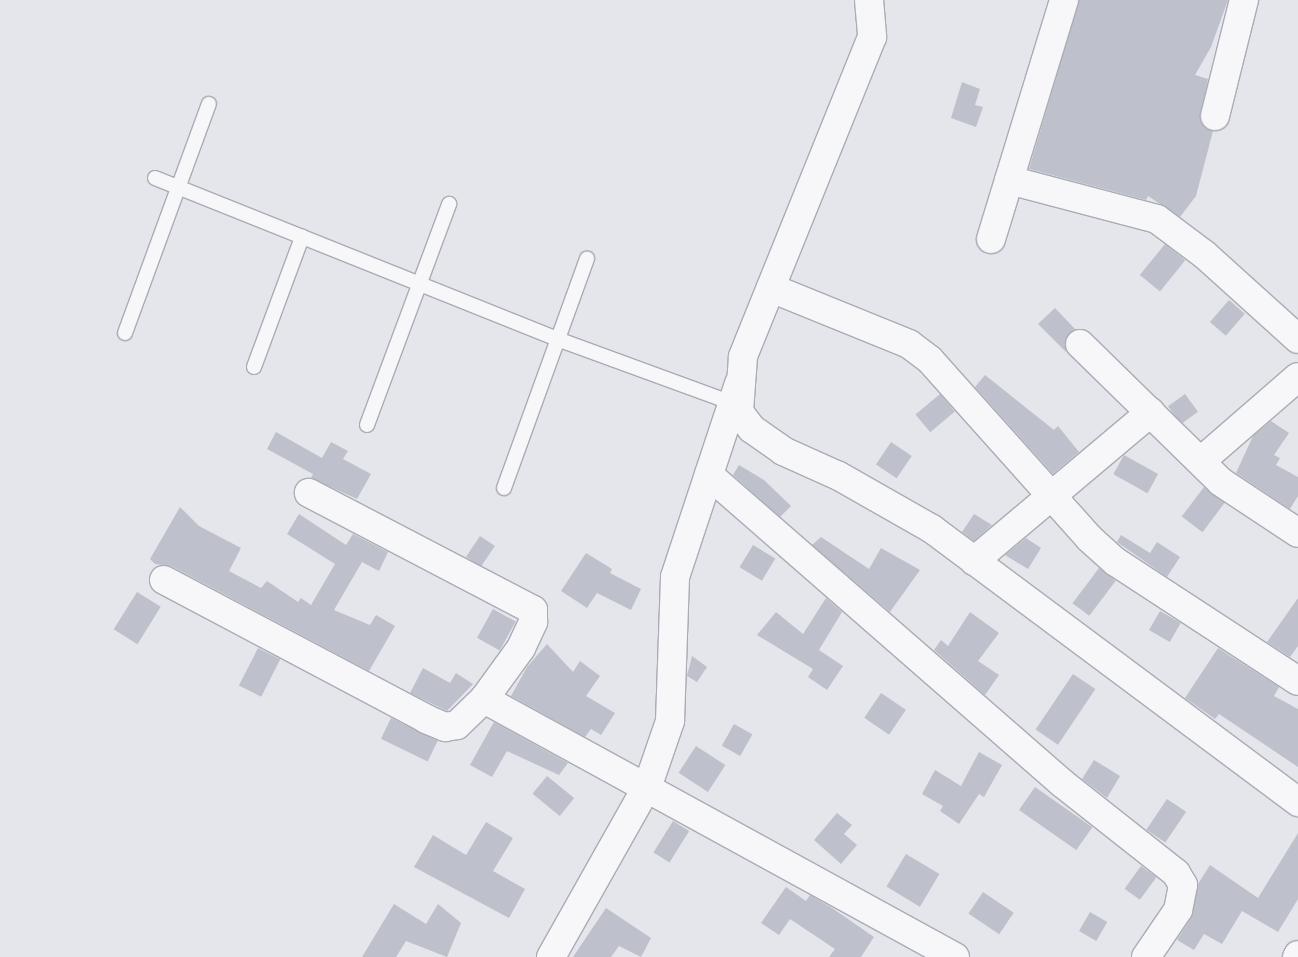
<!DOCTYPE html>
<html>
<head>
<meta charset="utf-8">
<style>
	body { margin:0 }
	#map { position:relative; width:1298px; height:957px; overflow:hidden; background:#e4e6eb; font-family:"IBM Plex Sans",sans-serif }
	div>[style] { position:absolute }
	.building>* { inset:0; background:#bec1cb; transform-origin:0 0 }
	.roads { filter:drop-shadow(1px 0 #a9acb5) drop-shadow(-1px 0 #a9acb5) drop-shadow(0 1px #a9acb5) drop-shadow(0 -1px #a9acb5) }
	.service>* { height:14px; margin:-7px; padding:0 7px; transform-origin:7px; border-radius:7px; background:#f7f7f9 }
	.minor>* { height:28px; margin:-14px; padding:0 14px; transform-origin:14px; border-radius:14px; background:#f7f7f9 }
	.tertiary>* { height:28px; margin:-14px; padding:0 14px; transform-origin:14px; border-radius:14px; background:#f7f7f9 }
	span { translate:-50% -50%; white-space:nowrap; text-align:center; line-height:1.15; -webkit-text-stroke:4px #f4f5f8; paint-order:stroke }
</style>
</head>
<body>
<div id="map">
	<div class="building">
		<i style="clip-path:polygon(1079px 0,1228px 0,1211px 47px,1195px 75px,1208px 79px,1200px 120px,1213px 131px,1196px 196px,1180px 217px,1148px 196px,1146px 200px,1029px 169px)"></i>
		<i style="clip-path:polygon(962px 82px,980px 89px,975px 105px,983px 107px,976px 127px,951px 118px)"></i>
		<i style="left:1165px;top:244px;width:26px;height:40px;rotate:39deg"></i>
		<i style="left:1229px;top:300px;width:21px;height:29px;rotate:41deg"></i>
		<i style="clip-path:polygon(1055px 308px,1075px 329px,1065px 340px,1066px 352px,1038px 324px)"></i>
		<i style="clip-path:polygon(985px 375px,1054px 430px,1058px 426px,1079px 452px,1053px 474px,975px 387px)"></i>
		<i style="left:940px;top:394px;width:23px;height:32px;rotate:50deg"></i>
		<i style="left:1185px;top:394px;width:22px;height:21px;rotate:54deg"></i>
		<i style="clip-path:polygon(1271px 421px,1289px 433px,1274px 455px,1280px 458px,1276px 465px,1298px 477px,1298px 496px,1290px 509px,1236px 473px,1253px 436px)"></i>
		<i style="clip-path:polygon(276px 432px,322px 458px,331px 442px,348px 451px,343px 459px,371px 474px,357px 499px,311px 478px,313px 474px,267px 449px)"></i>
		<i style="left:891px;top:442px;width:25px;height:27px;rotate:34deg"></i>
		<i style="left:1124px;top:455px;width:39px;height:22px;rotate:29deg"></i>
		<i style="clip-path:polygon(739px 465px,764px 480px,791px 506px,780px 517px,733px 475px)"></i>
		<i style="left:1204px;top:487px;width:26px;height:37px;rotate:37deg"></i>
		<i style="clip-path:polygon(180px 507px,199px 526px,241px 548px,229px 571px,261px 588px,267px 581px,298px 602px,301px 598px,311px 605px,335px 564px,287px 534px,299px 514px,346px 545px,353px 534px,388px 552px,379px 571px,362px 562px,334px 610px,370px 625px,376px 615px,395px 626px,369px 671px,171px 566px,155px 564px,150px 559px)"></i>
		<i style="clip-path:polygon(974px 514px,992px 525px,974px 541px,962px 532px)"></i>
		<i style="clip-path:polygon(1121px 535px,1150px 553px,1157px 542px,1180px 557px,1167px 577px,1117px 542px)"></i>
		<i style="left:480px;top:536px;width:18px;height:25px;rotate:34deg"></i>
		<i style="clip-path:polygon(821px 537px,869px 569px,881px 548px,920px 570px,890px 612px,812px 545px)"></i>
		<i style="clip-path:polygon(1026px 538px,1041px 548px,1028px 569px,1005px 555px)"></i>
		<i style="left:753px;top:545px;width:26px;height:26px;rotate:31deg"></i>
		<i style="clip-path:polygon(586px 553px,612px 569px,610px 573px,641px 589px,631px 610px,597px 593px,587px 608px,561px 591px)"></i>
		<i style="left:1099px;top:568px;width:21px;height:44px;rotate:37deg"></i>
		<i style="left:137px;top:592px;width:28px;height:44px;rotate:32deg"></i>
		<i style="clip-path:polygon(826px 598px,842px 612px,819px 650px,843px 666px,827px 690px,808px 677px,813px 669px,757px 635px,776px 612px,803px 634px)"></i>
		<i style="clip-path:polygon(1298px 598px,1298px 646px,1290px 657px,1267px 642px)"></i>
		<i style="left:493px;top:609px;width:26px;height:33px;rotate:29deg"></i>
		<i style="left:1160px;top:611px;width:24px;height:22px;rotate:30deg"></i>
		<i style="clip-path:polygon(970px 612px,999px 633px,978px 661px,999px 675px,985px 695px,934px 650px,941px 640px,948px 646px)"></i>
		<i style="clip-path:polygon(547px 644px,573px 672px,580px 661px,600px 676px,586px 696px,615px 713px,601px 735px,591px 729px,585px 737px,511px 696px,527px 667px)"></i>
		<i style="left:258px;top:648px;width:25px;height:42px;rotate:27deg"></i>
		<i style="clip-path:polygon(1218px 648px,1279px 687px,1274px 696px,1298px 709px,1298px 767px,1219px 714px,1215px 719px,1185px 698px)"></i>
		<i style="clip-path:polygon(692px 656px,707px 667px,697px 682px,687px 676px)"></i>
		<i style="clip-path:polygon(423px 668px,450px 683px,456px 673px,473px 684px,447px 711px,410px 693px)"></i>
		<i style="left:1073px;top:674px;width:27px;height:67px;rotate:34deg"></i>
		<i style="left:881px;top:693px;width:30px;height:30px;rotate:34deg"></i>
		<i style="left:391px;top:718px;width:52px;height:23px;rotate:26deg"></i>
		<i style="clip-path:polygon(494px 722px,568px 763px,559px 775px,507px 751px,492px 777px,470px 765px)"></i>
		<i style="left:734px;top:724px;width:21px;height:25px;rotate:29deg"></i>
		<i style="left:696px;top:746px;width:35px;height:32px;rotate:33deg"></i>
		<i style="clip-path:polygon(979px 752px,1002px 765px,984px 797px,979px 794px,959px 824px,940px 811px,943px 806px,922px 794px,935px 770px,961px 786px)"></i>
		<i style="clip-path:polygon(1094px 760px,1120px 776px,1107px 798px,1082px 779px)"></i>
		<i style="left:547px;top:776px;width:35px;height:23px;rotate:39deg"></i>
		<i style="left:1035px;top:787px;width:70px;height:28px;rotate:35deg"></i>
		<i style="left:1167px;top:799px;width:23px;height:37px;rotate:34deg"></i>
		<i style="clip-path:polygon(837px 813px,852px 825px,844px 834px,857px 845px,841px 864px,814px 840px)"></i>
		<i style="left:673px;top:821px;width:19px;height:37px;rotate:32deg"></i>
		<i style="clip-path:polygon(486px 822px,513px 838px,493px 871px,525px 889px,509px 918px,414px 867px,433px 835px,466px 855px)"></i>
		<i style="clip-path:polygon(1298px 833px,1298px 899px,1278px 932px,1242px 911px,1222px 944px,1204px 934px,1194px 950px,1177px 940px,1191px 918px,1198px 884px,1210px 865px,1258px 898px)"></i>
		<i style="left:906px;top:854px;width:39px;height:38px;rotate:31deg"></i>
		<i style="left:1141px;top:866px;width:19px;height:28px;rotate:36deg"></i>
		<i style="clip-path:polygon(786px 887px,806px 901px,810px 895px,832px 908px,874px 937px,861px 957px,829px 957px,835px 949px,790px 919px,779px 935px,761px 923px)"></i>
		<i style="left:983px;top:892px;width:37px;height:26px;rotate:34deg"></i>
		<i style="clip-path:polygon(394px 904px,426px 924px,438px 904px,461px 923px,447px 957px,406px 941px,396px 957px,362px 957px)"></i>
		<i style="clip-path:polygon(606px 908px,651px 938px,641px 957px,619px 946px,611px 957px,573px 957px)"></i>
		<i style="left:1090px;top:912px;width:20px;height:22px;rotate:30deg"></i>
	</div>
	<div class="roads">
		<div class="service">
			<i style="left:155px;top:178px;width:436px;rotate:21.8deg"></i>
			<i style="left:560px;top:340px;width:183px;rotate:20.1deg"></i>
			<i style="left:125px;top:333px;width:244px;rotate:-69.9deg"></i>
			<i style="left:254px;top:367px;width:139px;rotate:-69.7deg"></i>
			<i style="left:367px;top:425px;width:236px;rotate:-69.6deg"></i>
			<i style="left:504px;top:488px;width:244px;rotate:-70.1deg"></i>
		</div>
		<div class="minor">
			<i style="left:1215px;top:116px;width:120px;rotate:-76deg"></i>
			<i style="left:1009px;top:180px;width:153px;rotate:14.8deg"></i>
			<i style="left:1157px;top:219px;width:60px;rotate:36.9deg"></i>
			<i style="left:1205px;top:255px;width:125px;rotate:42.1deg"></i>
			<i style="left:991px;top:239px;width:250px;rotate:-73deg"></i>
			<i style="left:771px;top:288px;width:149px;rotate:22.1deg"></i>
			<i style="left:909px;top:344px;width:26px;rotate:37deg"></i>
			<i style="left:930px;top:360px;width:239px;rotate:48.2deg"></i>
			<i style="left:1089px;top:538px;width:36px;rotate:42deg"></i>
			<i style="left:1116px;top:562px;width:217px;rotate:33.2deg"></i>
			<i style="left:1080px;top:344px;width:197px;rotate:44.4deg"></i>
			<i style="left:1221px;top:482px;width:92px;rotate:33.5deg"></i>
			<i style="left:1201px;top:461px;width:128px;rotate:-40.9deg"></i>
			<i style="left:709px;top:475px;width:468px;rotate:41.1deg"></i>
			<i style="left:1062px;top:783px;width:145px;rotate:38.3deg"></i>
			<i style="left:1176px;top:873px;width:14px;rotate:60deg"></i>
			<i style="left:1183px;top:885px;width:25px;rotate:101deg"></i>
			<i style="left:1178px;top:910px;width:57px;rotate:124.2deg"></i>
			<i style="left:974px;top:561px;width:231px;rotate:-40.1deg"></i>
			<i style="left:164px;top:580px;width:297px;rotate:27.9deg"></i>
			<i style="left:426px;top:719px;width:21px;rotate:23deg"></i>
			<i style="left:445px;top:727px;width:12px;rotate:-9deg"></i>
			<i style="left:457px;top:725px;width:37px;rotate:-44deg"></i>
			<i style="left:484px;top:699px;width:63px;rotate:-54deg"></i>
			<i style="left:521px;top:648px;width:29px;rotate:-65deg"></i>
			<i style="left:533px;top:622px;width:12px;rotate:-90deg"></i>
			<i style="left:533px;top:610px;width:253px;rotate:-152.4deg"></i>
			<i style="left:484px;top:699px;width:537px;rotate:28.71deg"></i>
			<i style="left:551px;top:957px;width:197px;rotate:-60.6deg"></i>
			<i style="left:648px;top:785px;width:68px;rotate:-71deg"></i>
			<i style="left:670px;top:721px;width:144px;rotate:-88deg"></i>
			<i style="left:675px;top:577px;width:204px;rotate:-71.7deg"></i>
		</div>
		<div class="tertiary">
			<i style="left:869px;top:0;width:37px;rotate:85deg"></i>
			<i style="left:872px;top:37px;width:345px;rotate:112deg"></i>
			<i style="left:743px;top:357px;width:55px;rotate:94.2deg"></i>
			<i style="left:739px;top:412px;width:21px;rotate:53deg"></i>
			<i style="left:752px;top:429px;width:38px;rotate:35deg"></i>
			<i style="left:783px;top:451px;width:61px;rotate:24.1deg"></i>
			<i style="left:839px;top:476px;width:107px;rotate:29.7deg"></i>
			<i style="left:932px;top:529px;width:457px;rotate:36.7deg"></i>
			<i style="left:1297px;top:957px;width:2px;rotate:-63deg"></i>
		</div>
	</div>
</div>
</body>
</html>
